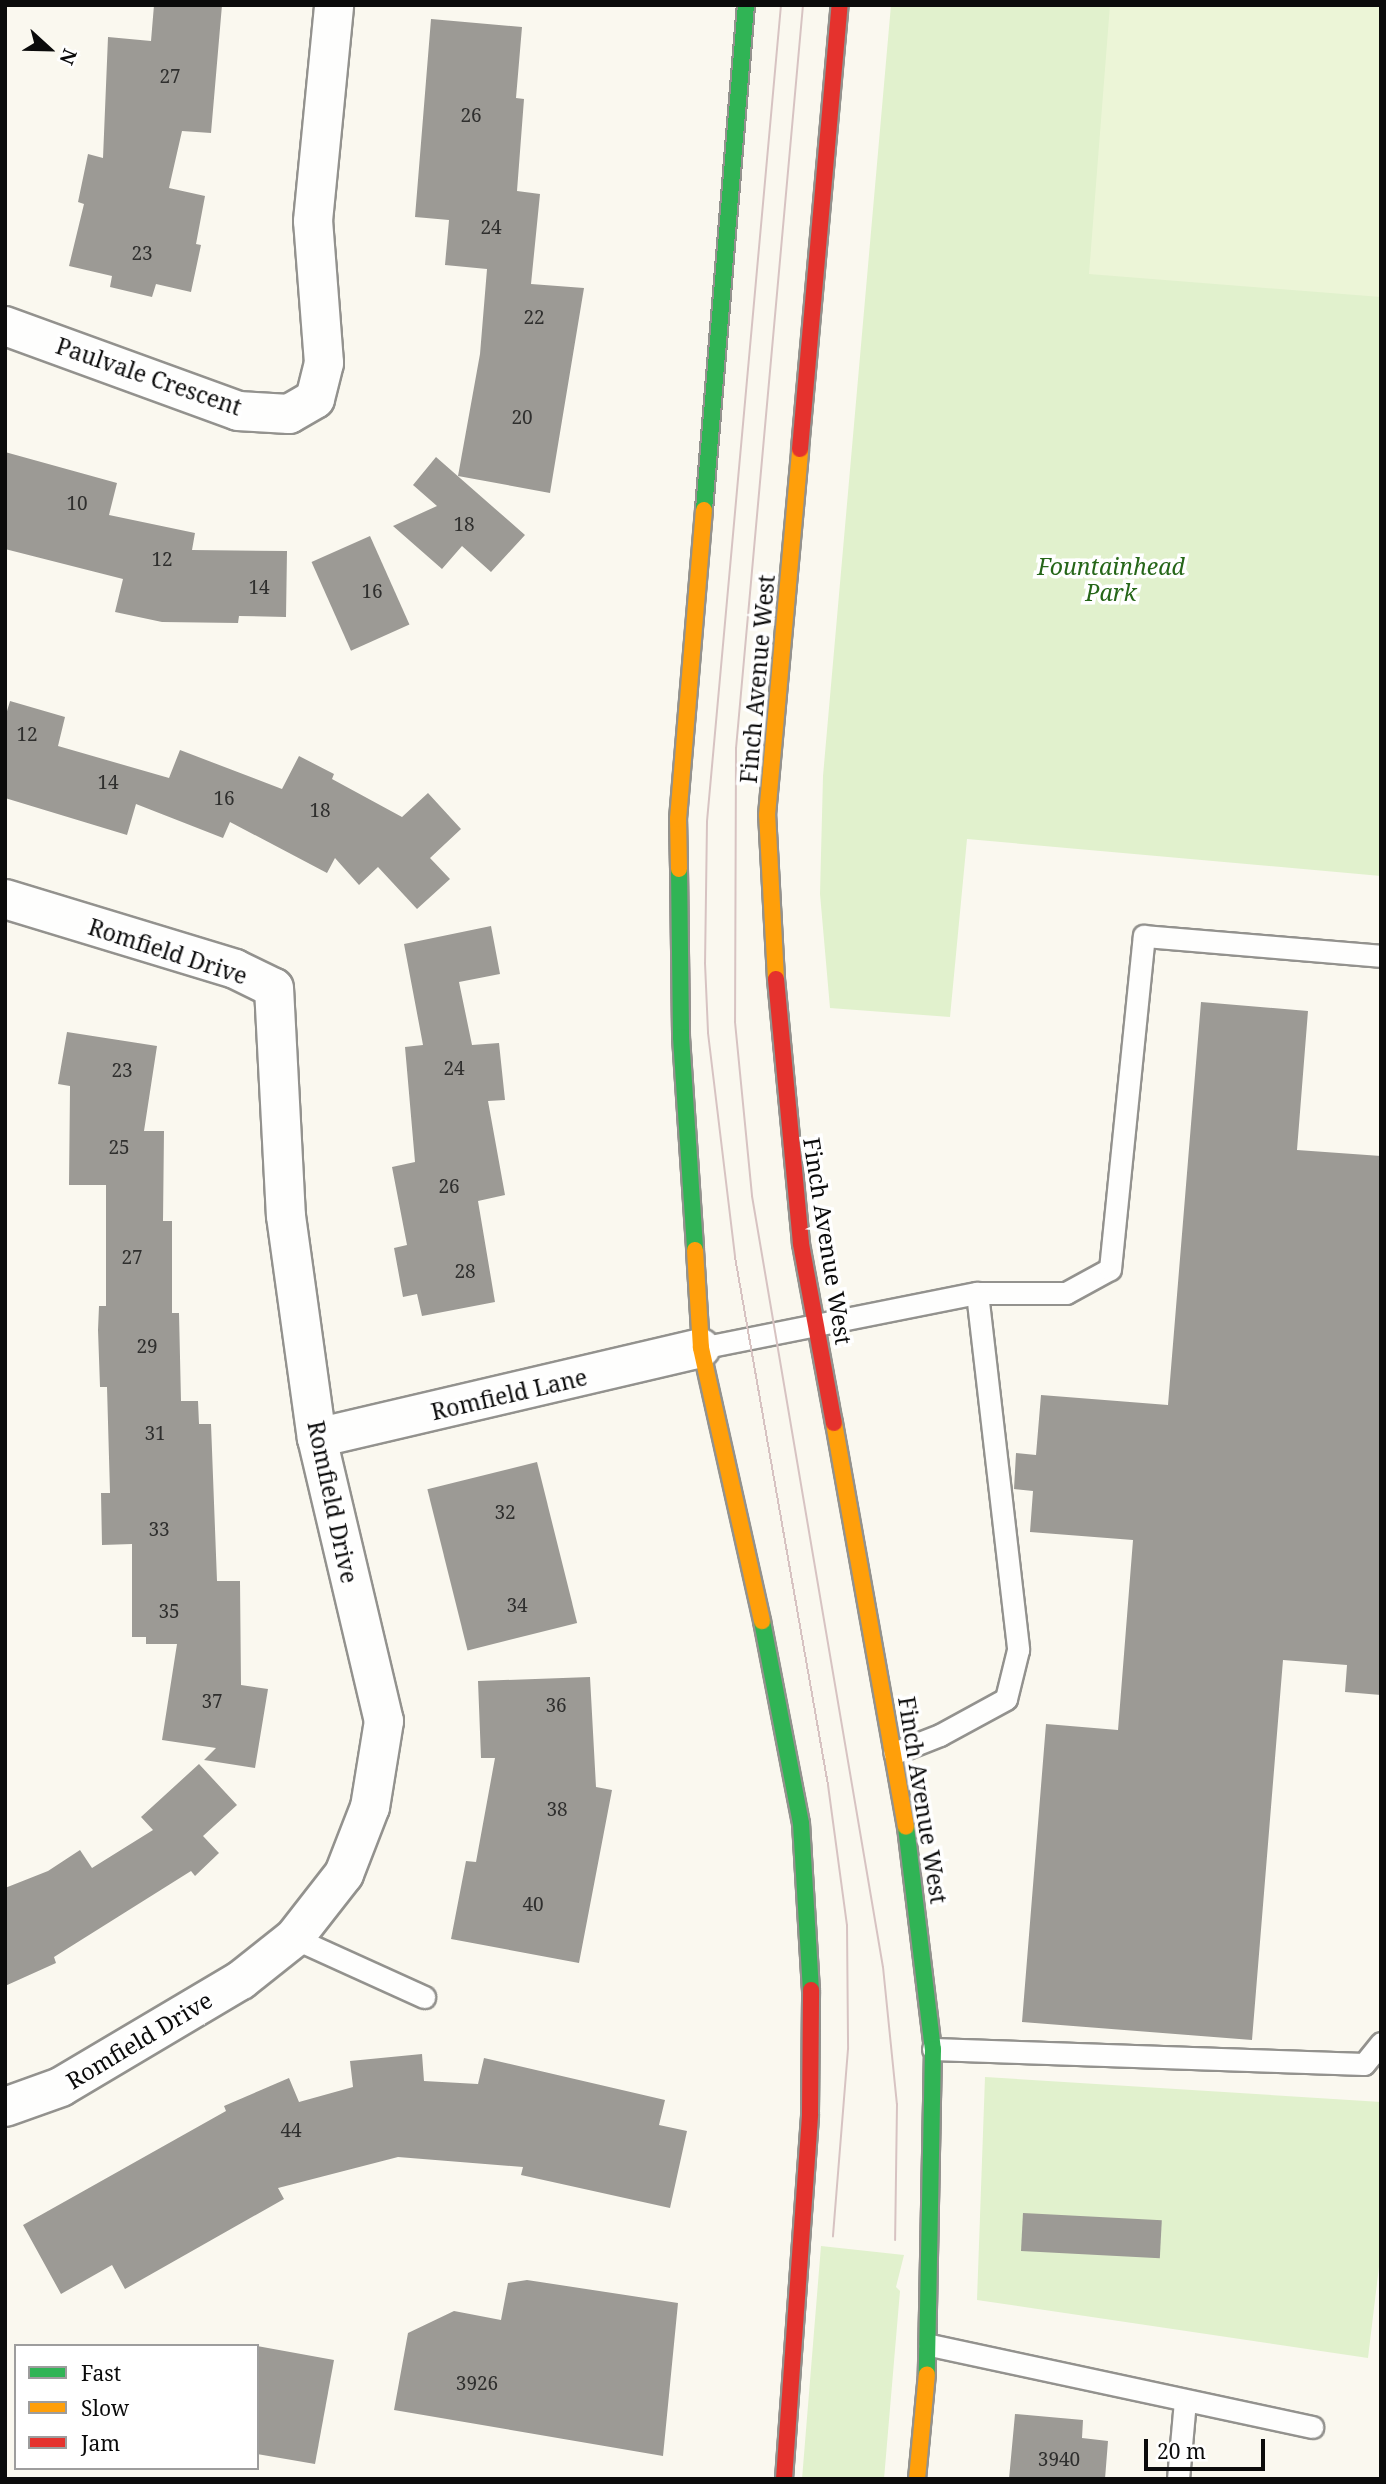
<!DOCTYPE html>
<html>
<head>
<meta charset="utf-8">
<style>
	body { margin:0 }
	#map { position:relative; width:1386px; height:2484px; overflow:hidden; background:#faf8ef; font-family:"Noto Serif",serif }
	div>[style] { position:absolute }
	.green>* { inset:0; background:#e1f1cd }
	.pitch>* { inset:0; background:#ecf5d7 }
	.building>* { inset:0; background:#9c9a95; transform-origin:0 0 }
	.roads { filter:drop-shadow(2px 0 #93928e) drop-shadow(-2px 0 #93928e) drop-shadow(0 2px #93928e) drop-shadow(0 -2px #93928e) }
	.lane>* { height:21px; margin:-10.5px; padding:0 10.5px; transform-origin:10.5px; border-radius:10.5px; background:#fefefd }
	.street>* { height:38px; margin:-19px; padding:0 19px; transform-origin:19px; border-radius:19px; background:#fefefd }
	.fast>* { height:16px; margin:-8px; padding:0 8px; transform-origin:8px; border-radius:8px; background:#30b455 }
	.slow>* { height:16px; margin:-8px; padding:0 8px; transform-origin:8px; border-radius:8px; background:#ff9f0a }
	.jam>* { height:16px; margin:-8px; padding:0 8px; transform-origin:8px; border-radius:8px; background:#e5322d }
	.tram>* { height:2px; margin:-1px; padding:0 1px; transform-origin:1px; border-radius:1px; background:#d7c3c2 }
	span { translate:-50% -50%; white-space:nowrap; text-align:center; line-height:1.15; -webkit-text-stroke:7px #fff; paint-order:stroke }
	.number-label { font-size:19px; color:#2f2f2e }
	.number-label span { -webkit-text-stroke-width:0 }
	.street-label { font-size:23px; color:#0b0b0b }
	.park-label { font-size:23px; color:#266619; font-style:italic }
	.frame { position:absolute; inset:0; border:7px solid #0b0b0b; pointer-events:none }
	.legend { position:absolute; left:14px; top:2344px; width:245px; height:126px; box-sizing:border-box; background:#fff; border:2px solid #9d9d9d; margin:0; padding:9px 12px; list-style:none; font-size:21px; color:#0b0b0b }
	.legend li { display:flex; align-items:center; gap:14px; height:35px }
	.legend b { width:35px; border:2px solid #9d9d9d }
	.north { position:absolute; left:14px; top:14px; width:70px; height:70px; -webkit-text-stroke:5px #fff; paint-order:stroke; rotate:112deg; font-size:19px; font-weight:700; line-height:28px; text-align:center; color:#0b0b0b }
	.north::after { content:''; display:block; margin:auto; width:24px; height:32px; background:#0b0b0b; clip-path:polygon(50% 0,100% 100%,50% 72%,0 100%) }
	.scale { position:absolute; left:1144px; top:2439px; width:121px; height:32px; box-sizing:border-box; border:4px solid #0b0b0b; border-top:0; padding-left:9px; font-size:21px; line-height:24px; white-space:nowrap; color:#0b0b0b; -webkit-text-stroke:5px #fff; paint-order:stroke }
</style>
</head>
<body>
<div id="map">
	<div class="green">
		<i style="clip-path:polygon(891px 5px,1381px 5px,1381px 876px,967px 839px,950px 1017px,830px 1008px,820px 894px,823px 776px)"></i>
		<i style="clip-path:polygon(985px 2077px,1381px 2102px,1381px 2250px,1368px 2358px,977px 2300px)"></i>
		<i style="clip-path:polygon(821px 2246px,904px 2255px,896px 2287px,900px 2291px,884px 2479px,802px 2479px)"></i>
	</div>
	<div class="pitch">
		<i style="clip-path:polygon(1110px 5px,1381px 5px,1381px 297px,1089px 274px)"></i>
	</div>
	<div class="building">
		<i style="clip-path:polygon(154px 5px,222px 5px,211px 133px,182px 131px,169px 188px,205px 196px,196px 244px,201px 245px,191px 292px,156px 284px,152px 297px,110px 287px,112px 276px,69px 266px,84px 204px,78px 202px,88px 154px,103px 158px,108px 37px,151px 41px)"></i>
		<i style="clip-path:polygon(431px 19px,522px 27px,516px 98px,524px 99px,517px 191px,540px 194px,531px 284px,584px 288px,550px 493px,458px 476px,480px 354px,487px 269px,445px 265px,449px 220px,415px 217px)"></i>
		<i style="clip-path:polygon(5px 452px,117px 483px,109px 515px,195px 533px,192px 550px,287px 551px,286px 617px,239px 616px,238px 623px,162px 622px,115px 612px,123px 579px,5px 549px)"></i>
		<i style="clip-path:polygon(436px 457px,525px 535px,491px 572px,462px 546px,442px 569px,393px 526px,437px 506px,413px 485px)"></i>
		<i style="left:370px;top:536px;width:97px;height:64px;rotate:66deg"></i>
		<i style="clip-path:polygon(10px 701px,65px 717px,58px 746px,169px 778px,180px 750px,282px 789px,299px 756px,334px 774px,332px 779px,402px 817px,428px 793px,461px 829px,430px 858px,450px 879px,417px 909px,378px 867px,359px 885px,335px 858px,327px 873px,230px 822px,223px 838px,136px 804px,127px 835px,5px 798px,5px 718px)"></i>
		<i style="clip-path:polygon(491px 926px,500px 974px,459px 982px,472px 1045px,499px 1043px,505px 1100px,488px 1101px,505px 1195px,478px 1201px,495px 1302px,422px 1316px,417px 1294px,403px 1297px,394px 1248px,407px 1245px,392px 1167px,415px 1162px,405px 1047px,423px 1045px,404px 944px)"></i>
		<i style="clip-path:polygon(1201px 1002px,1308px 1011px,1297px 1150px,1381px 1156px,1381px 1695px,1345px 1692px,1347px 1665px,1283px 1660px,1252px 2040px,1022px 2022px,1046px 1724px,1118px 1730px,1133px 1540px,1030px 1532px,1033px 1491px,1014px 1489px,1016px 1453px,1036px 1455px,1041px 1395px,1168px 1405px)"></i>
		<i style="clip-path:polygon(67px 1032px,157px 1046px,144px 1131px,164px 1131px,163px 1221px,172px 1221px,172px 1313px,179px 1313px,181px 1401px,198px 1401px,199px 1424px,211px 1424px,217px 1581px,240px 1581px,241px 1685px,268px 1689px,255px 1768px,204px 1760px,216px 1748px,162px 1740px,177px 1644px,146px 1644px,146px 1637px,132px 1637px,132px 1544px,102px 1545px,101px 1493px,110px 1493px,107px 1387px,100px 1387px,98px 1330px,99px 1306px,106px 1306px,106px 1185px,69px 1185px,70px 1086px,58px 1084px)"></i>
		<i style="left:537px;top:1462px;width:166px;height:113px;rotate:76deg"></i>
		<i style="clip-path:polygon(590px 1677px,596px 1787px,612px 1790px,579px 1963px,451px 1939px,466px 1861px,476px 1862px,495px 1758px,481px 1758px,478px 1681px)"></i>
		<i style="clip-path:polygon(199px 1764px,237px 1805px,203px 1836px,219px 1853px,195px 1876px,191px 1871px,54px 1957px,56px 1963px,5px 1986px,5px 1888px,48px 1871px,80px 1850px,92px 1868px,153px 1830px,141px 1817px)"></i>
		<i style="clip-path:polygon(422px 2054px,424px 2081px,478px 2084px,484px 2058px,665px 2100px,659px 2125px,687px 2131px,670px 2208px,521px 2175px,523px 2167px,398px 2157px,278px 2188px,284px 2199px,125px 2289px,112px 2265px,61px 2294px,23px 2225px,226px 2111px,224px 2106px,289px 2078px,299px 2102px,353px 2087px,350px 2061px)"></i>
		<i style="left:1023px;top:2213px;width:139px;height:38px;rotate:3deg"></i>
		<i style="clip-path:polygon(527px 2280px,678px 2303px,663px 2456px,394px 2410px,408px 2333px,454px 2311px,501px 2320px,508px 2283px)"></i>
		<i style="clip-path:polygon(257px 2346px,334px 2360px,315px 2464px,257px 2454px)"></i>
		<i style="clip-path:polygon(1015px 2414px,1083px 2420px,1082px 2438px,1108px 2441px,1105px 2479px,1009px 2479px)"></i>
	</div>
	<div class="roads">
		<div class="lane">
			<i style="left:977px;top:1293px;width:89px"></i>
			<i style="left:1066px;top:1293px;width:50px;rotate:-28.6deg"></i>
			<i style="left:1110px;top:1269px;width:335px;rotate:-84.2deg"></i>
			<i style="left:1144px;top:936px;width:238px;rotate:4.8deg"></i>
			<i style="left:701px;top:1348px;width:281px;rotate:-11.3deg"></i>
			<i style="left:977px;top:1293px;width:359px;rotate:83.4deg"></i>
			<i style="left:1018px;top:1650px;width:50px;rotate:103.8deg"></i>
			<i style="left:1006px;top:1699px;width:75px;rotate:151.4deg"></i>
			<i style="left:940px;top:1735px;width:49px;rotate:158.6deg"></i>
			<i style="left:294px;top:1938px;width:143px;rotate:24.4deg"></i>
			<i style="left:933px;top:2049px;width:431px;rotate:2deg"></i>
			<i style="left:1364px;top:2064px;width:27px;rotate:-51deg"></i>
			<i style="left:930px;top:2345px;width:391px;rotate:12.1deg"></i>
			<i style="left:1178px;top:2479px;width:78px;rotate:-84.9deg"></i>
		</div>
		<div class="street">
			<i style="left:5px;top:326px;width:248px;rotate:20deg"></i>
			<i style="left:238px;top:411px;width:51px;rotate:3.4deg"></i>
			<i style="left:289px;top:414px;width:30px;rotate:-30deg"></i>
			<i style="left:315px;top:399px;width:37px;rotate:-76deg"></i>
			<i style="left:324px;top:363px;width:142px;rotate:-94.4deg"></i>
			<i style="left:313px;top:221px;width:217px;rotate:-84.4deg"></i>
			<i style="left:5px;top:899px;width:240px;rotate:16.9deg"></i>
			<i style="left:235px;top:969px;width:43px;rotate:26deg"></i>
			<i style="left:274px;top:988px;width:228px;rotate:87deg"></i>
			<i style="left:286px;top:1216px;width:224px;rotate:82.1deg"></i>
			<i style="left:317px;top:1438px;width:291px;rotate:76.7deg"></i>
			<i style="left:384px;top:1721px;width:87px;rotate:99.2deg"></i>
			<i style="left:370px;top:1807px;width:72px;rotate:111.2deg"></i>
			<i style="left:344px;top:1874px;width:81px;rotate:128deg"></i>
			<i style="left:294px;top:1938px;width:68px;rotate:141.6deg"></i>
			<i style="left:241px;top:1980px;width:209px;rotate:149.3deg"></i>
			<i style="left:61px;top:2087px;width:59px;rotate:160.3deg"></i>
			<i style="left:317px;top:1438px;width:394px;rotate:-13.2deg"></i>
		</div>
		<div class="fast">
			<i style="left:704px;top:510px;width:507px;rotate:-85.25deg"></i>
			<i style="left:679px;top:869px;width:168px;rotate:89.3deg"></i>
			<i style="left:681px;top:1037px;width:213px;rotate:86.2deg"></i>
			<i style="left:762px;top:1621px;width:206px;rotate:79.1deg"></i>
			<i style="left:801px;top:1823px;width:167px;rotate:86.6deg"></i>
			<i style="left:906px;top:1827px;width:224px;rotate:83.1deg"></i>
			<i style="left:933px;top:2049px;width:325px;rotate:91.1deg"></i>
		</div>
		<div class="slow">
			<i style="left:679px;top:869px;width:50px;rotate:-91.1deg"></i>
			<i style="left:678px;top:819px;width:310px;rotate:-85.2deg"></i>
			<i style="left:776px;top:979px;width:164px;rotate:-93.1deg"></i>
			<i style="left:767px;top:815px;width:367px;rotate:-84.8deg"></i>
			<i style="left:695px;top:1250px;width:98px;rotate:86.5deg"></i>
			<i style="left:701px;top:1348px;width:280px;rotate:77.4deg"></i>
			<i style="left:834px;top:1423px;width:410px;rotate:79.9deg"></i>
			<i style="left:917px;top:2479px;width:105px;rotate:-84.6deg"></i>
		</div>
		<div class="jam">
			<i style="left:800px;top:449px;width:446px;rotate:-84.9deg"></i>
			<i style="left:776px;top:979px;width:266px;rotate:84.6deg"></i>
			<i style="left:801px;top:1244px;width:182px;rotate:79.6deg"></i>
			<i style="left:784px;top:2479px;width:366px;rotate:-85.9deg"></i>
			<i style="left:810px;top:2114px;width:124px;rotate:-89.5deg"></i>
		</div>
	</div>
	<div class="tram">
		<i style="left:781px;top:5px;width:820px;rotate:95.18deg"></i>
		<i style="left:707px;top:822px;width:141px;rotate:90.8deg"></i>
		<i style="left:705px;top:963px;width:70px;rotate:87.5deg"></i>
		<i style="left:708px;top:1033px;width:226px;rotate:83.1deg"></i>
		<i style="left:735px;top:1257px;width:536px;rotate:80.01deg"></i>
		<i style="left:828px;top:1785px;width:141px;rotate:82.3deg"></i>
		<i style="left:847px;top:1925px;width:124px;rotate:89.5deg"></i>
		<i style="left:848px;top:2049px;width:188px;rotate:94.6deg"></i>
		<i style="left:803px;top:5px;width:746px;rotate:95.15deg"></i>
		<i style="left:736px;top:748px;width:274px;rotate:90.2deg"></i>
		<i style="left:735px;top:1022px;width:175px;rotate:84.4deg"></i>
		<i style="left:752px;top:1196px;width:782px;rotate:80.36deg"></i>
		<i style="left:883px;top:1967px;width:138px;rotate:84.2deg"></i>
		<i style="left:897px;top:2104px;width:136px;rotate:90.8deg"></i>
	</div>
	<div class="number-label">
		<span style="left:170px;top:77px">27</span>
		<span style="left:471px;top:116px">26</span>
		<span style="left:491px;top:228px">24</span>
		<span style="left:142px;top:254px">23</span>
		<span style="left:534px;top:318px">22</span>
		<span style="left:522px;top:418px">20</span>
		<span style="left:77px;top:504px">10</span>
		<span style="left:464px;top:525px">18</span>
		<span style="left:162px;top:560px">12</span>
		<span style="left:259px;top:588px">14</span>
		<span style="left:372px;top:592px">16</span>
		<span style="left:27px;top:735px">12</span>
		<span style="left:108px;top:783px">14</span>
		<span style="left:224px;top:799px">16</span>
		<span style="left:320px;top:811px">18</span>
		<span style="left:454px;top:1069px">24</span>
		<span style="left:122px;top:1071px">23</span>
		<span style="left:119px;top:1148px">25</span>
		<span style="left:449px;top:1187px">26</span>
		<span style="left:132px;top:1258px">27</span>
		<span style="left:465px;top:1272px">28</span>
		<span style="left:147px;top:1347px">29</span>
		<span style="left:155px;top:1434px">31</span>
		<span style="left:505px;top:1513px">32</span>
		<span style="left:159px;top:1530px">33</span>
		<span style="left:517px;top:1606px">34</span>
		<span style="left:169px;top:1612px">35</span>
		<span style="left:212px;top:1702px">37</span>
		<span style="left:556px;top:1706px">36</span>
		<span style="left:557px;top:1810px">38</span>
		<span style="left:533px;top:1905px">40</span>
		<span style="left:291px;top:2131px">44</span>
		<span style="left:477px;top:2384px">3926</span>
		<span style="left:1059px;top:2460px">3940</span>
	</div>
	<div class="street-label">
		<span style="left:149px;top:376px;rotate:19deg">Paulvale Crescent</span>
		<span style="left:757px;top:679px;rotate:-85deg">Finch Avenue West</span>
		<span style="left:168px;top:951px;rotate:18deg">Romfield Drive</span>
		<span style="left:828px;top:1241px;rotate:81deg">Finch Avenue West</span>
		<span style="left:509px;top:1394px;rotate:-13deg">Romfield Lane</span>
		<span style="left:333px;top:1502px;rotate:78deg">Romfield Drive</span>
		<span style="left:923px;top:1800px;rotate:81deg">Finch Avenue West</span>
		<span style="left:139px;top:2040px;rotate:-31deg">Romfield Drive</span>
	</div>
	<div class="park-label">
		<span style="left:1111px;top:579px">Fountainhead<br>Park</span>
	</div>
	<div class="frame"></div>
	<ul class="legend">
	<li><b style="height:9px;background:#30b455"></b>Fast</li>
	<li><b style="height:9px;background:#ff9f0a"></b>Slow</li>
	<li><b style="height:9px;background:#e5322d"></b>Jam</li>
	</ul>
	<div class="north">N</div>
	<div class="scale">20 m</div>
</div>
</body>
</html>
